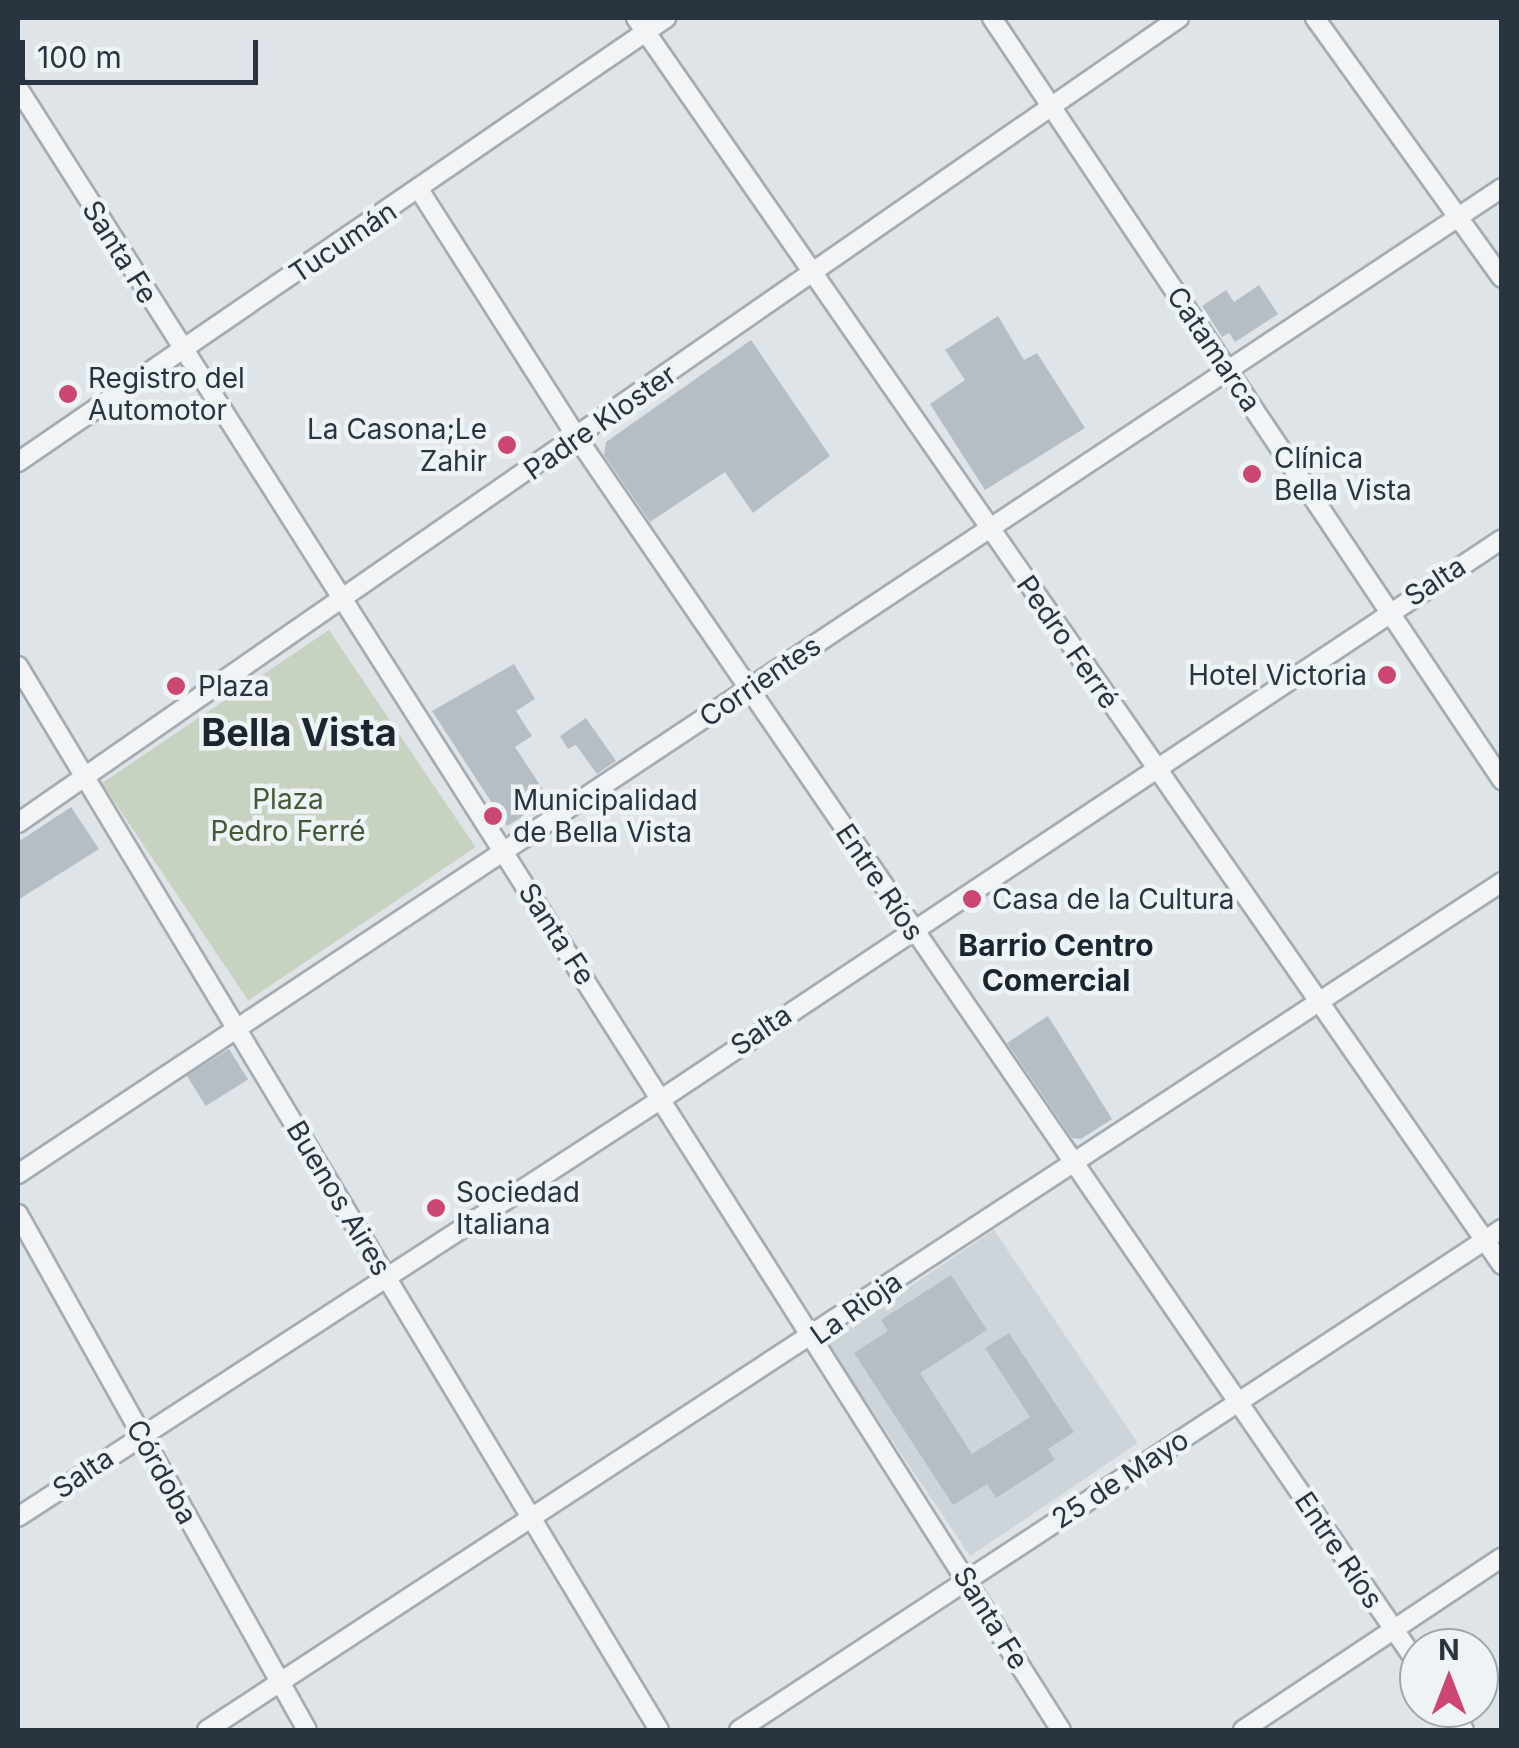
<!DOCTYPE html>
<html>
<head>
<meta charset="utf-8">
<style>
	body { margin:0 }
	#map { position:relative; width:1519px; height:1748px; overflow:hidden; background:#dfe4e8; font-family:Inter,sans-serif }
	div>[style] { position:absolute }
	.built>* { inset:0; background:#cdd4da; transform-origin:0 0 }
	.green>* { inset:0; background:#c8d2c0; transform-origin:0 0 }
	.building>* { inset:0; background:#b6bec5; transform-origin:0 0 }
	.roads { filter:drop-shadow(2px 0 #a4acb2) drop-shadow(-2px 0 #a4acb2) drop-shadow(0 2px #a4acb2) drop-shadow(0 -2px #a4acb2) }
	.minor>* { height:18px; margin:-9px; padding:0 9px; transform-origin:9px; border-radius:9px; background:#f2f4f6 }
	.dots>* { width:28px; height:28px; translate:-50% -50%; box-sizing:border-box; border:5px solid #eef3f6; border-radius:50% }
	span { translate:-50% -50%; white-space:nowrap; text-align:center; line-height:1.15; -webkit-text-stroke:9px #eef3f6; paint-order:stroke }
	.street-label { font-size:28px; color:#28343f }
	.poi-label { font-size:28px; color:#28343f }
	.left { translate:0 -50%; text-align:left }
	.right { translate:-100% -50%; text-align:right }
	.park-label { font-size:28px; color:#435a36 }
	.neighbourhood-label { font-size:30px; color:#1a2530; font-weight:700 }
	.district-label { font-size:38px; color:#1a2530; font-weight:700 }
	.frame { position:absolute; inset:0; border:20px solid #28343f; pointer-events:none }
	.north { position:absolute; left:1399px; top:1628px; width:100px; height:100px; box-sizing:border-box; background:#eef3f6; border:2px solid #9fa7ad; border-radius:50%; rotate:0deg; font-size:28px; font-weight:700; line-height:40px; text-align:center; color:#28343f }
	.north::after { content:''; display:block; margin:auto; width:35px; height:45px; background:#cb4670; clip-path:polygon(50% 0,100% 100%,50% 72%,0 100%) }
	.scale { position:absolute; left:20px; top:40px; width:238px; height:45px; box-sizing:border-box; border:5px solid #28343f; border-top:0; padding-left:12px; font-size:30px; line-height:35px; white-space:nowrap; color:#28343f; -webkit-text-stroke:8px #eef3f6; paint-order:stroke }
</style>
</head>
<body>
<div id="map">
	<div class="built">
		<i style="left:994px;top:1230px;width:257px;height:202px;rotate:56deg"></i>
	</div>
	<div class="green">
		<i style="left:329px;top:630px;width:262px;height:274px;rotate:56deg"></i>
	</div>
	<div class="building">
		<i style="clip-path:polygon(1259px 285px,1278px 314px,1235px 342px,1229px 333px,1222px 337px,1202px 306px,1226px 290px,1234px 302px)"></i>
		<i style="clip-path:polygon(998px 316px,1024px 360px,1037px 353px,1085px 428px,985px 490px,930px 404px,965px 380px,945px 350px)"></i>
		<i style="clip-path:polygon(751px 340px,830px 456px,753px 513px,725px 472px,650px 522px,604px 455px,606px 442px)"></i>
		<i style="clip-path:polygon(514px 664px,535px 699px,516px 711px,532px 736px,515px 747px,550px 800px,507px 826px,432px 711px)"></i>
		<i style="clip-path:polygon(586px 718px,616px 761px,597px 774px,576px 745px,568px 749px,560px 736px)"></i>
		<i style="clip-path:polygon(71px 807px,99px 849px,18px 900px,18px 842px)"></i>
		<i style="clip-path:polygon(1048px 1016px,1112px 1119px,1081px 1139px,1072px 1138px,1007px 1043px)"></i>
		<i style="left:229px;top:1049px;width:36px;height:50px;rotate:58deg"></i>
		<i style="clip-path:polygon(951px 1275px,987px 1330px,920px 1373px,972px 1454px,1030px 1417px,985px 1348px,1009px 1333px,1074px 1432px,1048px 1449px,1055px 1460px,996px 1498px,987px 1484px,953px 1505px,854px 1353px,888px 1331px,881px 1320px)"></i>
	</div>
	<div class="roads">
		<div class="minor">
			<i style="left:636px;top:18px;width:1518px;rotate:55.22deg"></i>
			<i style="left:992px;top:18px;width:917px;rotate:56.21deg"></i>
			<i style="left:1315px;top:18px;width:320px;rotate:54.3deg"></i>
			<i style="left:18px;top:88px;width:1945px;rotate:57.58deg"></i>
			<i style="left:420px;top:191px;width:294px;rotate:57.5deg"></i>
			<i style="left:578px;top:439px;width:1488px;rotate:55.57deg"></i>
			<i style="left:18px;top:462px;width:786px;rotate:-34.42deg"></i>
			<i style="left:18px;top:666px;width:1242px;rotate:58.93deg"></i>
			<i style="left:18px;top:823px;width:1413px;rotate:-34.74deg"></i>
			<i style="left:18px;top:1174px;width:1782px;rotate:-33.6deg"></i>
			<i style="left:18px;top:1214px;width:591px;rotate:60.75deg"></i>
			<i style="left:18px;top:1517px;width:769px;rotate:-33.01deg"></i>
			<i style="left:663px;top:1098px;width:1008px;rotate:-33.67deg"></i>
			<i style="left:1448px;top:1708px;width:27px;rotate:54deg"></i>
			<i style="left:207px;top:1730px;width:1548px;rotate:-33.22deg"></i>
			<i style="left:739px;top:1730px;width:913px;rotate:-33.29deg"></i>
			<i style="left:1243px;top:1730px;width:311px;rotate:-33.7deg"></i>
		</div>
	</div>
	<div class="dots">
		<i style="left:68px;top:394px;background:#cb4670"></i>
		<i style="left:507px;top:445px;background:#cb4670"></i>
		<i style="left:1252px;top:474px;background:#cb4670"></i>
		<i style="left:1387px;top:675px;background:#cb4670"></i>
		<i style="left:176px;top:686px;background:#cb4670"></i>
		<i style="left:493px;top:816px;background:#cb4670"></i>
		<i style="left:972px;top:899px;background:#cb4670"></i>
		<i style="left:436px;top:1208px;background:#cb4670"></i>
	</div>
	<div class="street-label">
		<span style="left:343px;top:242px;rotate:-34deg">Tucumán</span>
		<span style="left:120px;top:252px;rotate:58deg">Santa Fe</span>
		<span style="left:1214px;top:349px;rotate:56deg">Catamarca</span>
		<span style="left:600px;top:422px;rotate:-35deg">Padre Kloster</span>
		<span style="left:1435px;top:581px;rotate:-33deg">Salta</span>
		<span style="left:1068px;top:642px;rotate:55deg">Pedro Ferré</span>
		<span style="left:760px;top:681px;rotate:-34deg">Corrientes</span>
		<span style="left:880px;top:882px;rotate:56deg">Entre Ríos</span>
		<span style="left:557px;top:934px;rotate:57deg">Santa Fe</span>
		<span style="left:761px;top:1030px;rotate:-34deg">Salta</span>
		<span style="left:339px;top:1198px;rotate:59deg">Buenos Aires</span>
		<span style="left:856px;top:1308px;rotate:-35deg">La Rioja</span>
		<span style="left:162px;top:1472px;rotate:61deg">Córdoba</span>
		<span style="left:83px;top:1473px;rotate:-34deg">Salta</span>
		<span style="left:1120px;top:1479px;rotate:-33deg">25 de Mayo</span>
		<span style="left:1339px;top:1550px;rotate:56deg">Entre Ríos</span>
		<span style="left:991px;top:1618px;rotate:58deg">Santa Fe</span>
	</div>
	<div class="poi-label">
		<span class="left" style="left:88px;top:394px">Registro del<br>Automotor</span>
		<span class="right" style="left:487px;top:445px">La Casona;Le<br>Zahir</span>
		<span class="left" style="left:1274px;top:474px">Clínica<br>Bella Vista</span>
		<span class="right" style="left:1367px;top:675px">Hotel Victoria</span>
		<span class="left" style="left:198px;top:686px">Plaza</span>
		<span class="left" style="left:513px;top:816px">Municipalidad<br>de Bella Vista</span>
		<span class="left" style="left:992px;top:899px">Casa de la Cultura</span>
		<span class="left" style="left:456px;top:1208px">Sociedad<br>Italiana</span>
	</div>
	<div class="park-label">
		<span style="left:288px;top:815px">Plaza<br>Pedro Ferré</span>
	</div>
	<div class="neighbourhood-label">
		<span style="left:1056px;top:962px">Barrio Centro<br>Comercial</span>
	</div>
	<div class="district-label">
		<span style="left:299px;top:733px">Bella Vista</span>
	</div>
	<div class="frame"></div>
	<div class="north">N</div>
	<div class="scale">100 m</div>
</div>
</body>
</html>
